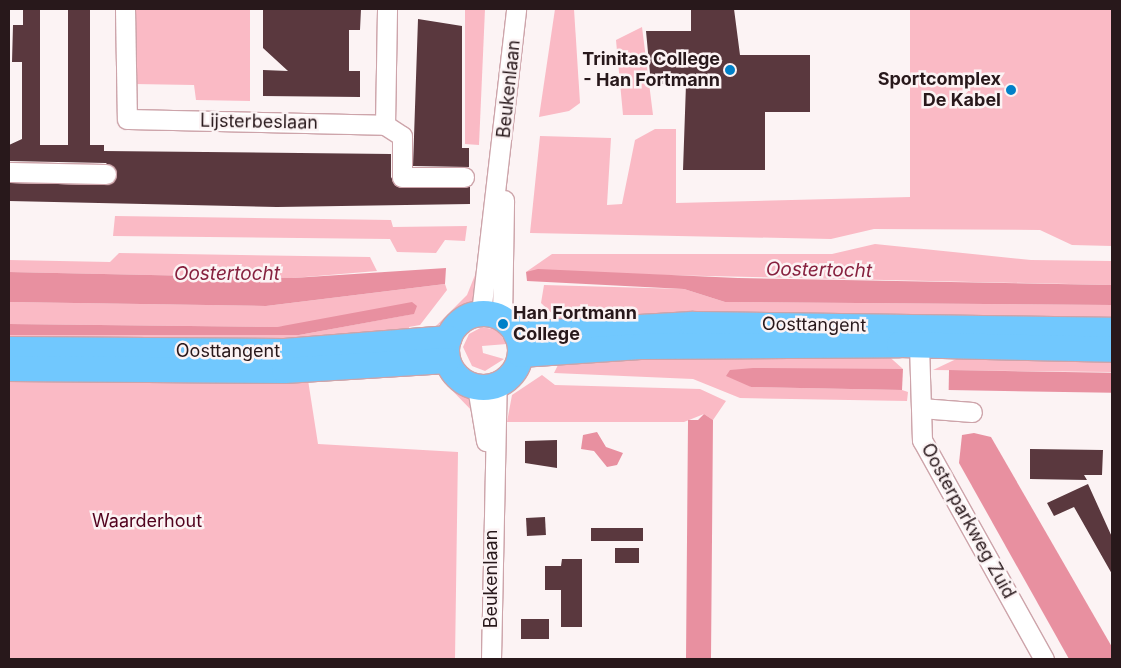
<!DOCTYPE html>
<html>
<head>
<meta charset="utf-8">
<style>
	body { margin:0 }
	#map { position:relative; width:1121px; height:668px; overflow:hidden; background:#fcf3f4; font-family:Inter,sans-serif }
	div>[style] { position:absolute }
	.green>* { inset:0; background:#fabac5 }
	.water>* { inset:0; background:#e890a0; transform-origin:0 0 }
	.building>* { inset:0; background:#5a383e; transform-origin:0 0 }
	.roads { filter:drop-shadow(1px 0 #cda4aa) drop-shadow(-1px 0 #cda4aa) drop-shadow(0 1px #cda4aa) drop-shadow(0 -1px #cda4aa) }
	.minor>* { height:19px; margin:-9.5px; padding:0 9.5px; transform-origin:9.5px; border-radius:9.5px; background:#fff }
	.major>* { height:25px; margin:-12.5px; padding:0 12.5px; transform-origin:12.5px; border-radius:12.5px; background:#71c8fe }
	.major>.ring { margin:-12.5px; padding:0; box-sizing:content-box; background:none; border:25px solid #71c8fe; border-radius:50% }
	.dots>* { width:14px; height:14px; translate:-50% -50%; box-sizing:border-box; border:2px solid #fcf3f4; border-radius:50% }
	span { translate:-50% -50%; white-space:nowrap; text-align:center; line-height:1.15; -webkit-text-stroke:5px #fcf3f4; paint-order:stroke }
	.poi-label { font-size:18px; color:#28181b; font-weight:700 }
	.right { translate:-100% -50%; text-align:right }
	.left { translate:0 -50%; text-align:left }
	.street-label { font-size:18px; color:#28181b }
	.park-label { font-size:18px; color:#51021e }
	.water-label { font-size:19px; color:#86203e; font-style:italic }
	.frame { position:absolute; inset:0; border:10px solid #28181b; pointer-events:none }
</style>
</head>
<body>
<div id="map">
	<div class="green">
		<i style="clip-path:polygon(135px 9px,250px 9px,250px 101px,196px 100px,194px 85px,134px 84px)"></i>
		<i style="clip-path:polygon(465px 9px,485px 9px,479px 145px,465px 144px)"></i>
		<i style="clip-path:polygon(555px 9px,574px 9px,580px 103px,569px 111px,539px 117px)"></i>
		<i style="clip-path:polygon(910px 9px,1112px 9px,1112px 246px,1072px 245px,1040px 230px,874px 229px,831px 239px,530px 233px,540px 136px,611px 138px,607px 205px,622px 204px,635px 140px,655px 129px,676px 129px,676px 203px,910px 197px)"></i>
		<i style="clip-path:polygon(642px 27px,653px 115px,623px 115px,616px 40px)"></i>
		<i style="clip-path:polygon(115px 216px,391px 220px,393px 227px,467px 226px,465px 241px,445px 240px,436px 253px,397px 252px,390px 239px,113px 236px)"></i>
		<i style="clip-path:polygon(875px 244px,1031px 260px,1112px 261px,1112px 285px,526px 272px,552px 254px,832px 254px)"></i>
		<i style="clip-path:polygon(119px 253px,370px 257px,377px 271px,293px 278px,9px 272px,9px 260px,110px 262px)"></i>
		<i style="clip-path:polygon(479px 265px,477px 294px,472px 303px,434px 328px,467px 295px)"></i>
		<i style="clip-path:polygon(445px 284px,447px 290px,420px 325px,409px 327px,410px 333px,284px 346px,9px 344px,9px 335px,299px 335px,413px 314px,277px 327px,9px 324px,9px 302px,266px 306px)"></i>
		<i style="clip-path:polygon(544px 285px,684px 289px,725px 302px,1112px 305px,1112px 322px,652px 314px,560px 321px,541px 303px)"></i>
		<i style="clip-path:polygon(482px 327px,497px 330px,507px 344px,482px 346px,483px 353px,504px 359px,485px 371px,472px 366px,463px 347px,469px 334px)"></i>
		<i style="clip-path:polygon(884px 352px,903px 369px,730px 370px,751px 387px,902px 390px,908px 392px,907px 401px,740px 398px,693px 379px,554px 373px,562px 357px)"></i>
		<i style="clip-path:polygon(969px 353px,1112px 354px,1112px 372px,933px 370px)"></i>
		<i style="clip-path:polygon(437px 369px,471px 400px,475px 414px,442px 380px)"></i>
		<i style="clip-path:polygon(542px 375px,555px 385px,700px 389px,726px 401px,713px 420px,704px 414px,684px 422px,507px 422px,512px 395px)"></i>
		<i style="clip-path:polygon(9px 377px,269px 379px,269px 384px,288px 384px,288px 381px,308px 380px,318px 444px,458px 452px,455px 659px,9px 659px)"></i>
	</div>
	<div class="water">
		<i style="clip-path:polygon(446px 268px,445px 284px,266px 306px,9px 302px,9px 272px,293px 278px)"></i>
		<i style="clip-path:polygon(538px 269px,738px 278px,1112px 285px,1112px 305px,725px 302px,684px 289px,527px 281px,526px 272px)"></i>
		<i style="clip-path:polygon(412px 302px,417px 306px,414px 314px,299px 335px,9px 335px,9px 324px,277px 327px)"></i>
		<i style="clip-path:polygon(753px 368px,903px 369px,902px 390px,751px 387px,726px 376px,730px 370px)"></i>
		<i style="left:949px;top:370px;width:163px;height:20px;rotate:1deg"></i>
		<i style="clip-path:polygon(704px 414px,713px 420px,711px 659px,686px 659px,688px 420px,698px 420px)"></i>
		<i style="clip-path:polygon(597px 432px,606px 447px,623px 453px,617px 465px,607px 467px,594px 451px,581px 449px,583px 435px)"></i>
		<i style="clip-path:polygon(974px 433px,991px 437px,1112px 647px,1112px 659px,1069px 659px,959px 463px,962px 435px)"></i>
	</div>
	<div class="building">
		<i style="clip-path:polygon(23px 9px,40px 9px,40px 145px,68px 145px,68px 9px,90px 9px,90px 145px,104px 145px,104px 151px,391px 154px,391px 177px,396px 186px,470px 186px,470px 204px,277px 207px,9px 201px,9px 183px,106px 185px,117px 175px,106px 163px,9px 161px,9px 145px,22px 139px,22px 62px,12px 62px,13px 25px,23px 25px)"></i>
		<i style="clip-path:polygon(263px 9px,361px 9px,360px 30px,349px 30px,349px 71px,360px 71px,360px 97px,263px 96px,263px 70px,288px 71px,263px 48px)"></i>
		<i style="clip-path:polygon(691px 9px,734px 9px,740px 55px,810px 55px,810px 112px,765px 112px,765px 170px,683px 170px,686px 84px,651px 84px,646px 31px,691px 31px)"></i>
		<i style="clip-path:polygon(418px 19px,462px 26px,462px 148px,469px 148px,469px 167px,413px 166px)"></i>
		<i style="clip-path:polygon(557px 440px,557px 468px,525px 463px,525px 441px)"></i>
		<i style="clip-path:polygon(1030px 449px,1103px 450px,1102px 475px,1084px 475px,1087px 480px,1030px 479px)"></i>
		<i style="clip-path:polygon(1088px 484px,1112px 537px,1112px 574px,1074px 507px,1054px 516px,1047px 503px)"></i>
		<i style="left:545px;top:517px;width:18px;height:19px;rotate:87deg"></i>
		<i style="left:643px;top:528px;width:13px;height:52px;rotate:90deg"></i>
		<i style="left:615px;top:548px;width:24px;height:15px"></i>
		<i style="clip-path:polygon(562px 559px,582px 559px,582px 627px,561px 627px,561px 590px,545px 590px,545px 566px,561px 566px)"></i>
		<i style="left:521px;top:619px;width:28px;height:20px"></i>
	</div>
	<div class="roads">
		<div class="minor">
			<i style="left:125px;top:9px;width:110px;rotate:89deg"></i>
			<i style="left:127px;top:119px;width:258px;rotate:1.3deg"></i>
			<i style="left:385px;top:125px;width:116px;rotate:-89deg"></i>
			<i style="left:385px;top:125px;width:20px;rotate:33deg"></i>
			<i style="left:402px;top:136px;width:41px;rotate:90deg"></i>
			<i style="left:402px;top:177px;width:62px"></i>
			<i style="left:9px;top:172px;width:97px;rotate:1.2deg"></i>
			<i style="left:481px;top:313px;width:306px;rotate:-83.4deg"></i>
			<i style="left:502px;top:319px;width:119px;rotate:-89deg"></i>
			<i style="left:919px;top:345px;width:95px;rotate:88.2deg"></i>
			<i style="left:922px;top:440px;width:251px;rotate:60.9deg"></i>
			<i style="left:477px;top:387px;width:55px;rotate:80.5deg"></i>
			<i style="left:921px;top:408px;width:51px;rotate:4.5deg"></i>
			<i style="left:491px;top:659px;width:275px;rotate:-88.8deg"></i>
		</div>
		<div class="major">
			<i class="ring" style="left:446px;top:313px;width:49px;height:49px"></i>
			<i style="left:516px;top:334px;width:176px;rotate:-3.3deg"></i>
			<i style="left:692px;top:324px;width:420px;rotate:0.8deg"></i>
			<i style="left:9px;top:349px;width:275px;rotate:0.4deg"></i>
			<i style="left:284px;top:351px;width:165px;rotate:-4.5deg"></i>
			<i style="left:520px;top:354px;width:120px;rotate:-3.8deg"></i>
			<i style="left:640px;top:346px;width:259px;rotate:-0.4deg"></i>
			<i style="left:899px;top:344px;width:213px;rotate:1.3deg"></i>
			<i style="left:9px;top:368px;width:275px;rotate:0.4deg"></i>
			<i style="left:284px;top:370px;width:163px;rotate:-3.5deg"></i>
		</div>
	</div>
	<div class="dots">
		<i style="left:730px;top:70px;background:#0080c8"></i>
		<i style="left:1011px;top:90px;background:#0080c8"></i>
		<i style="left:503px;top:324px;background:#0080c8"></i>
	</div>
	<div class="poi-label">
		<span class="right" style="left:720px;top:70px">Trinitas College<br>- Han Fortmann</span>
		<span class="right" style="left:1001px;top:90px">Sportcomplex<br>De Kabel</span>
		<span class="left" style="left:513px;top:324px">Han Fortmann<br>College</span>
	</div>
	<div class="street-label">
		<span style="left:509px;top:89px;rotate:-84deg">Beukenlaan</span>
		<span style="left:259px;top:122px;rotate:1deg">Lijsterbeslaan</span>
		<span style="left:814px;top:325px;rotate:1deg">Oosttangent</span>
		<span style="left:228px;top:351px">Oosttangent</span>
		<span style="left:968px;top:521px;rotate:61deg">Oosterparkweg Zuid</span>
		<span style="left:491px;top:579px;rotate:-90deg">Beukenlaan</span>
	</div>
	<div class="park-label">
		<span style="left:147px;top:521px">Waarderhout</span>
	</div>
	<div class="water-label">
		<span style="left:819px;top:270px;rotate:1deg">Oostertocht</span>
		<span style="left:227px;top:274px">Oostertocht</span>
	</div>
	<div class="frame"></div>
</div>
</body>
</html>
